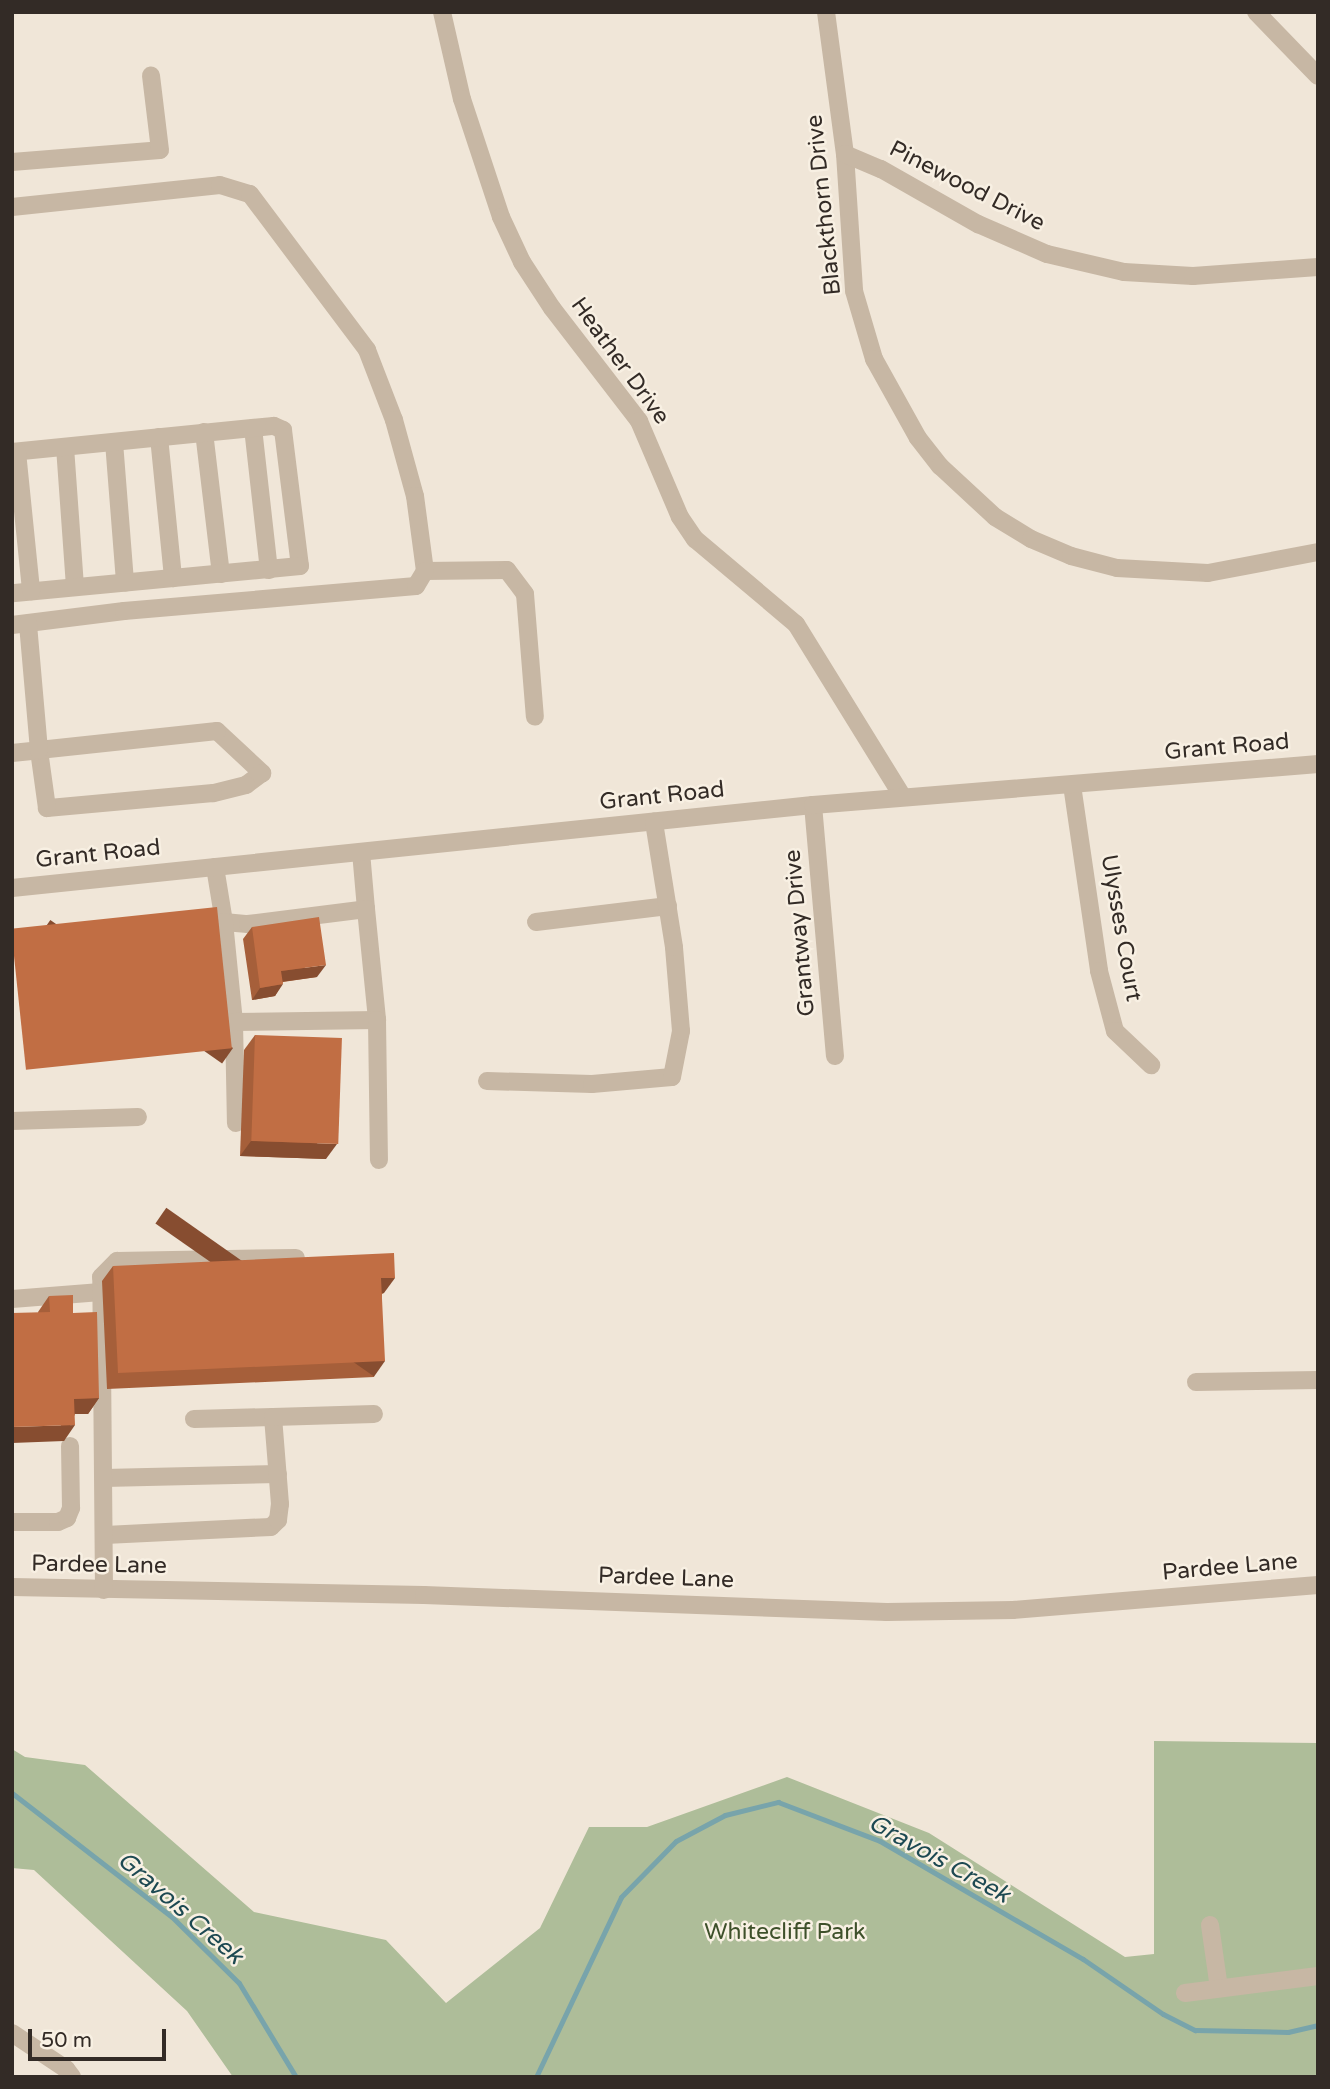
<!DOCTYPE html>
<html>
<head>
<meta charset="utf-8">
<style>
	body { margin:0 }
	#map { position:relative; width:1330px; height:2089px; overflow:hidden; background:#f0e6d8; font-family:"Varela Round",sans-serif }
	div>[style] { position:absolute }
	.green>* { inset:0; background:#aebd99 }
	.stream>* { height:5px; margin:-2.5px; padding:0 2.5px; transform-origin:2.5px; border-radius:2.5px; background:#78a4ab }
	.minor>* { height:18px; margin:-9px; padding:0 9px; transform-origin:9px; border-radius:9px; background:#c7b7a4 }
	.wall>* { inset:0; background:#a65f3a }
	.shaded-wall>* { inset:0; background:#874d30; transform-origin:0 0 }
	.building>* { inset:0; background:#c16e44; transform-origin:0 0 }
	span { translate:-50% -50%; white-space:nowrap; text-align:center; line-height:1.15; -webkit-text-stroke:5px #f8f0e3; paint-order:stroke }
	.street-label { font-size:23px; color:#332b26 }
	.park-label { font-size:23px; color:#3e502a }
	.water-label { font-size:24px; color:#1d4952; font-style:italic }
	.frame { position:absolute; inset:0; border:14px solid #332b26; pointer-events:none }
	.scale { position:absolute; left:28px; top:2029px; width:138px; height:32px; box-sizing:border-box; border:4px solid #332b26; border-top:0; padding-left:9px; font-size:21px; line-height:24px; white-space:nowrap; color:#332b26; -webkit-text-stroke:5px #f8f0e3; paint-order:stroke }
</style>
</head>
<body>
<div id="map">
	<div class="green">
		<i style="clip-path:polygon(1154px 1741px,1318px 1743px,1318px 2077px,233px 2077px,187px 2011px,34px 1870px,12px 1868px,12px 1749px,25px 1757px,85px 1765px,254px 1912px,386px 1940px,446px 2003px,540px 1928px,589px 1827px,647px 1827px,787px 1777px,929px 1833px,1125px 1957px,1154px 1954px)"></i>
	</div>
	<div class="stream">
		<i style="left:12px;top:1793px;width:202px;rotate:37.8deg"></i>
		<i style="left:172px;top:1917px;width:94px;rotate:44.6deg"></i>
		<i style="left:239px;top:1983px;width:110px;rotate:58.8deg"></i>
		<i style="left:536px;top:2077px;width:199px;rotate:-64.7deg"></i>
		<i style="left:621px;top:1897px;width:78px;rotate:-45.5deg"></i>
		<i style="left:676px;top:1841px;width:55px;rotate:-28deg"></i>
		<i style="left:725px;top:1815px;width:55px;rotate:-13.8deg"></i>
		<i style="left:778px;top:1802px;width:109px;rotate:20.9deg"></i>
		<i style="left:880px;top:1841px;width:235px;rotate:30.2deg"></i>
		<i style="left:1083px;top:1959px;width:97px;rotate:34.5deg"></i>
		<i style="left:1163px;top:2014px;width:36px;rotate:27deg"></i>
		<i style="left:1195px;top:2030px;width:93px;rotate:1.2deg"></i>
		<i style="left:1288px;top:2032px;width:31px;rotate:-13deg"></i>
	</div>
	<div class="minor">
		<i style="left:442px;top:12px;width:89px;rotate:77.1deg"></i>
		<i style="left:462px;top:99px;width:124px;rotate:71.7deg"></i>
		<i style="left:501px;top:217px;width:50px;rotate:65deg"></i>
		<i style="left:522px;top:262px;width:55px;rotate:56.9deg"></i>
		<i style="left:552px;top:308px;width:143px;rotate:52.4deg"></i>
		<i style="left:639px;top:421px;width:104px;rotate:66.9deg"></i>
		<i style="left:680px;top:517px;width:27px;rotate:56deg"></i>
		<i style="left:695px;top:539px;width:132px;rotate:40.1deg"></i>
		<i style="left:796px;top:624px;width:203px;rotate:58.3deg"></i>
		<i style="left:826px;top:12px;width:143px;rotate:82.4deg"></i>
		<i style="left:845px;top:154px;width:137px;rotate:86.2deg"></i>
		<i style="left:854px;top:291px;width:71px;rotate:73.6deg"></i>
		<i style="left:874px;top:359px;width:90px;rotate:60.9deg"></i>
		<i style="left:918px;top:438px;width:36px;rotate:52deg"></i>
		<i style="left:940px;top:466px;width:75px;rotate:42.8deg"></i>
		<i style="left:995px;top:517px;width:42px;rotate:31.4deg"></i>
		<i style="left:1031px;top:539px;width:43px;rotate:23deg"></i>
		<i style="left:1071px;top:556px;width:48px;rotate:14.6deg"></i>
		<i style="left:1117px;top:568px;width:91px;rotate:3.1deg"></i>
		<i style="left:1208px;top:573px;width:112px;rotate:-10.8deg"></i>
		<i style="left:1256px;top:12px;width:89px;rotate:45.9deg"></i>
		<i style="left:845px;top:154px;width:39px;rotate:23deg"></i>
		<i style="left:881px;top:169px;width:112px;rotate:29.6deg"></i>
		<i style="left:978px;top:224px;width:75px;rotate:23.5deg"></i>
		<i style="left:1047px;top:254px;width:79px;rotate:13.2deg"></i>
		<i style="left:1124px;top:272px;width:69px;rotate:3.3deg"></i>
		<i style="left:1193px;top:276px;width:125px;rotate:-4.1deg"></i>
		<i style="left:12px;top:162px;width:148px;rotate:-4.6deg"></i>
		<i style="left:160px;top:150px;width:75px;rotate:-96.9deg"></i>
		<i style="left:12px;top:207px;width:209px;rotate:-6deg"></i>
		<i style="left:220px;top:185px;width:31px;rotate:17deg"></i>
		<i style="left:250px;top:194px;width:195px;rotate:53.1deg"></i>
		<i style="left:367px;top:350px;width:75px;rotate:68.9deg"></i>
		<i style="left:394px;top:420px;width:79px;rotate:74.6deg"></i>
		<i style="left:415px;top:496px;width:76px;rotate:82.4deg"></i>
		<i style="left:425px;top:571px;width:82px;rotate:-0.7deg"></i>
		<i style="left:507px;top:570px;width:30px;rotate:53deg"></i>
		<i style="left:525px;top:594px;width:123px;rotate:85.4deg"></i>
		<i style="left:253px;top:428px;width:143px;rotate:83.6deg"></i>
		<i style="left:204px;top:432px;width:143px;rotate:83.2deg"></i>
		<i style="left:159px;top:437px;width:142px;rotate:84.3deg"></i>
		<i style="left:114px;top:442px;width:141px;rotate:85.5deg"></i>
		<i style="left:65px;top:447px;width:140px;rotate:85.9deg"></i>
		<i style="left:12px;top:452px;width:263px;rotate:-5.7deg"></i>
		<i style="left:274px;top:426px;width:10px;rotate:24deg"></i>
		<i style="left:283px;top:430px;width:137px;rotate:82.9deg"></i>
		<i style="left:300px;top:566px;width:289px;rotate:174.6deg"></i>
		<i style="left:17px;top:452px;width:140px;rotate:84.2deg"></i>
		<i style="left:12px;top:625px;width:113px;rotate:-7.1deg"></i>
		<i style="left:124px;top:611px;width:293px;rotate:-4.9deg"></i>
		<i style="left:416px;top:586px;width:17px;rotate:-59deg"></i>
		<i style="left:217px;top:731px;width:62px;rotate:43deg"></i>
		<i style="left:262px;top:773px;width:20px;rotate:143deg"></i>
		<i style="left:246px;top:785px;width:34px;rotate:166deg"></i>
		<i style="left:213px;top:793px;width:167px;rotate:174.8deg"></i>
		<i style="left:47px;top:808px;width:59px;rotate:-97.9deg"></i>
		<i style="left:39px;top:750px;width:179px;rotate:-6.1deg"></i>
		<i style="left:12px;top:753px;width:27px;rotate:-6deg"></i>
		<i style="left:39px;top:750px;width:127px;rotate:-95deg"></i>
		<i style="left:1072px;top:785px;width:188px;rotate:81.7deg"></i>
		<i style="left:1099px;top:971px;width:62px;rotate:75.1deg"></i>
		<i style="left:1115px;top:1031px;width:50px;rotate:43.4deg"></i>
		<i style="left:813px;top:805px;width:252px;rotate:85deg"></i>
		<i style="left:215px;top:867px;width:56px;rotate:80.7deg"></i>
		<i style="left:224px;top:922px;width:24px;rotate:5deg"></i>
		<i style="left:248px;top:924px;width:119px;rotate:-7.2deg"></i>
		<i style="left:366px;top:909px;width:57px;rotate:-95deg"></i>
		<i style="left:12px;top:888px;width:805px;rotate:-5.92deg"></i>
		<i style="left:813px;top:805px;width:507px;rotate:-4.64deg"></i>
		<i style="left:366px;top:909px;width:112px;rotate:84.3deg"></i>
		<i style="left:224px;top:922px;width:100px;rotate:84.3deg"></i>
		<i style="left:234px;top:1022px;width:101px;rotate:88.9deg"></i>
		<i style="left:536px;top:922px;width:133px;rotate:-6.9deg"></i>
		<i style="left:234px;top:1022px;width:143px;rotate:-0.8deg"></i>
		<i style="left:377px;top:1020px;width:140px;rotate:89.2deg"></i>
		<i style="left:487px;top:1081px;width:105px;rotate:1.6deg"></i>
		<i style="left:592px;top:1084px;width:80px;rotate:-5deg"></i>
		<i style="left:672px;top:1077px;width:47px;rotate:-78.9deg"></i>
		<i style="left:681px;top:1031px;width:84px;rotate:-94.8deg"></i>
		<i style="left:674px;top:947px;width:127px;rotate:-99.1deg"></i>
		<i style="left:12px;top:1121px;width:126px;rotate:-1.8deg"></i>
		<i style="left:12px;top:1299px;width:89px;rotate:-4.5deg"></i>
		<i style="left:1196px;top:1382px;width:122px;rotate:-0.9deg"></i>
		<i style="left:194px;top:1419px;width:79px;rotate:-1.5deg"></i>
		<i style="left:104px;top:1478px;width:174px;rotate:-1.3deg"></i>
		<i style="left:12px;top:1522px;width:46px"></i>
		<i style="left:58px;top:1522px;width:10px;rotate:-24deg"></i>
		<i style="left:67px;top:1518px;width:11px;rotate:-68deg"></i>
		<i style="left:71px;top:1508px;width:62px;rotate:-90.9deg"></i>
		<i style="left:105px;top:1535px;width:166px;rotate:-2.8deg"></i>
		<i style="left:271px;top:1527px;width:10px;rotate:-45deg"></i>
		<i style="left:278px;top:1520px;width:16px;rotate:-83deg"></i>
		<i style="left:280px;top:1504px;width:87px;rotate:-94.6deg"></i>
		<i style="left:273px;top:1417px;width:101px;rotate:-1.7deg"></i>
		<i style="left:12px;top:1587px;width:412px;rotate:1.1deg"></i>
		<i style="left:424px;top:1595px;width:463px;rotate:2.1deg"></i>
		<i style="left:887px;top:1612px;width:126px;rotate:-0.9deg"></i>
		<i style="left:1013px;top:1610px;width:306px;rotate:-4.7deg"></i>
		<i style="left:104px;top:1590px;width:313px;rotate:-90.5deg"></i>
		<i style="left:101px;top:1277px;width:23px;rotate:-45deg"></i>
		<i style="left:117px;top:1261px;width:179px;rotate:-1deg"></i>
		<i style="left:1210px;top:1925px;width:64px;rotate:81.9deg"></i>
		<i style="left:1185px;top:1993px;width:134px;rotate:-7.3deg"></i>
		<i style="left:12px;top:2033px;width:65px;rotate:33.7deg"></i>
		<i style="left:66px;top:2069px;width:10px;rotate:53deg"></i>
	</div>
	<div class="wall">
		<i style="clip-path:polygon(252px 927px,317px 977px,283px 982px,275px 996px,252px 1000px,243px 939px)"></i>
		<i style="clip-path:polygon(255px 1035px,326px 1159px,240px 1156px,244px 1050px)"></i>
		<i style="clip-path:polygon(113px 1266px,384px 1293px,382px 1294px,374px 1377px,107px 1389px,102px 1281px)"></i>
		<i style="clip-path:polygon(49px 1296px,73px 1313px,99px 1398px,88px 1414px,75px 1414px,64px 1441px,38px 1312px)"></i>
	</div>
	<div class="shaded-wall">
		<i style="clip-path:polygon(326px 965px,317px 977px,273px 983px,281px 971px)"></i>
		<i style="clip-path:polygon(283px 984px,275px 996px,252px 1000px,260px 988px)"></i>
		<i style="left:233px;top:1048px;width:19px;height:223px;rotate:125deg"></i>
		<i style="clip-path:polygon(251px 1141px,337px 1144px,326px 1159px,240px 1156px)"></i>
		<i style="clip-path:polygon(381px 1278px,395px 1278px,384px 1293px,370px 1294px)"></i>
		<i style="left:385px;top:1361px;width:19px;height:267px;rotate:125deg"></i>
		<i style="clip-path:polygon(99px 1398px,88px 1414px,63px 1414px,74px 1399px)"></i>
		<i style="clip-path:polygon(75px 1425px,64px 1441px,12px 1443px,12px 1427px)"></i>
	</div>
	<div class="building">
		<i style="left:217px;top:907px;width:142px;height:207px;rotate:84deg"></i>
		<i style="clip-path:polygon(319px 917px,326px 965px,281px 971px,283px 984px,260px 988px,252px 927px)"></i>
		<i style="left:255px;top:1035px;width:87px;height:106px;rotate:2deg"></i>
		<i style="clip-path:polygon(394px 1253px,395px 1278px,381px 1278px,385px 1361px,118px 1373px,113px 1266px)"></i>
		<i style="clip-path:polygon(73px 1295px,73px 1313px,97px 1312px,99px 1398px,74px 1399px,75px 1425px,12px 1427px,12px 1313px,50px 1312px,49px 1296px)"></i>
	</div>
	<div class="street-label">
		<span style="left:967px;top:186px;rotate:27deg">Pinewood Drive</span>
		<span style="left:824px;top:205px;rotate:-96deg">Blackthorn Drive</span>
		<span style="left:620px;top:361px;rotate:54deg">Heather Drive</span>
		<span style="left:1227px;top:747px;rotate:-5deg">Grant Road</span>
		<span style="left:662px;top:796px;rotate:-6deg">Grant Road</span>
		<span style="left:98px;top:854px;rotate:-6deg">Grant Road</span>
		<span style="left:1121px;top:928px;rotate:80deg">Ulysses Court</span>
		<span style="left:800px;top:933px;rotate:-95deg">Grantway Drive</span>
		<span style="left:99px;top:1565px;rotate:1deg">Pardee Lane</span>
		<span style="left:1230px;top:1567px;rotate:-5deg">Pardee Lane</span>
		<span style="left:666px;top:1578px;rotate:2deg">Pardee Lane</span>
	</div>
	<div class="park-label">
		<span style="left:785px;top:1932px">Whitecliff Park</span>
	</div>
	<div class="water-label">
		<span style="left:939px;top:1859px;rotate:29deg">Gravois Creek</span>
		<span style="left:180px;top:1908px;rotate:41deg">Gravois Creek</span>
	</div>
	<div class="frame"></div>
	<div class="scale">50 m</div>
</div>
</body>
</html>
